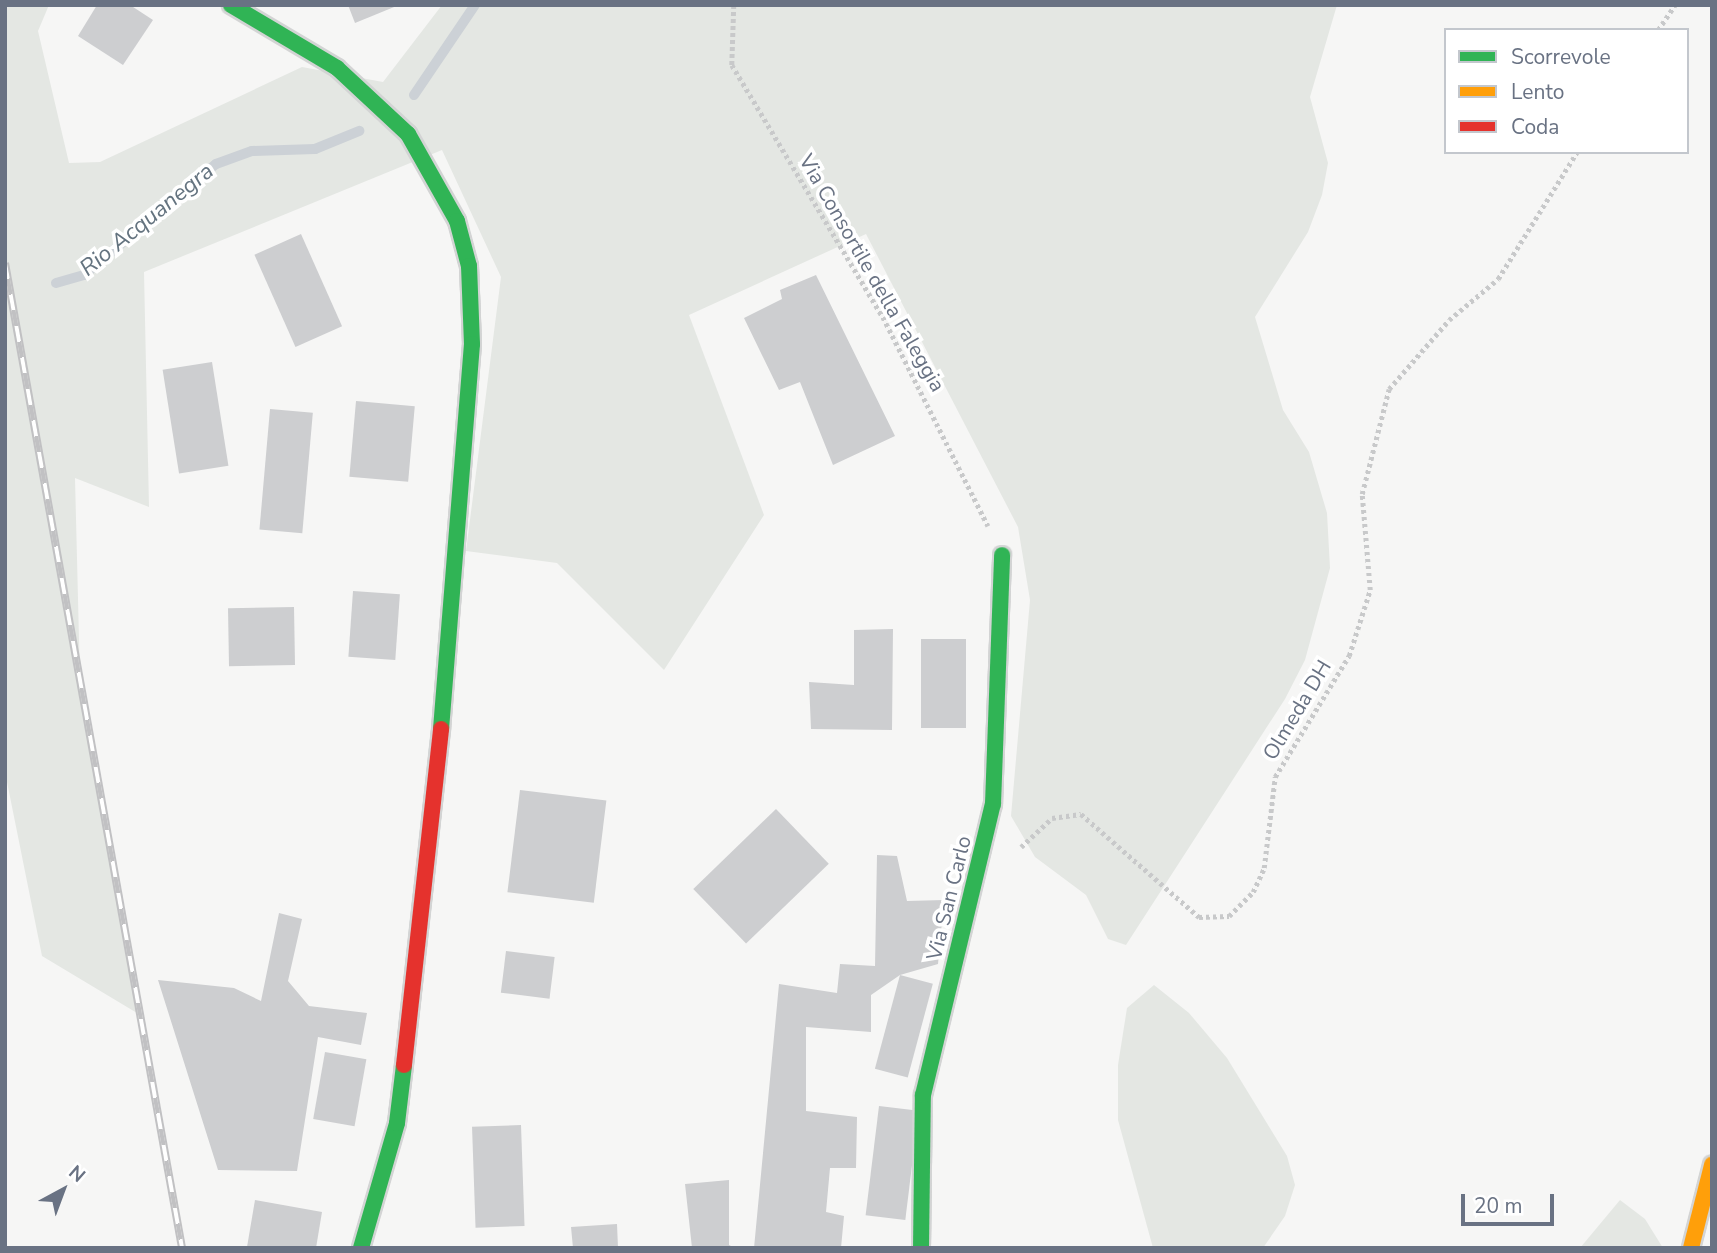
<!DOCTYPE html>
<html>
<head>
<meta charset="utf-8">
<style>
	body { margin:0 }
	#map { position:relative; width:1717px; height:1253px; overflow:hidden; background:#f6f6f5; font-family:"Nunito Sans",sans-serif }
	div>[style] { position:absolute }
	.green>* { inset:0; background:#e4e7e3 }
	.stream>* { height:10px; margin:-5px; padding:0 5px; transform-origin:5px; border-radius:5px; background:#ccd1d6 }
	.building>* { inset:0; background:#cdced0; transform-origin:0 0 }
	.path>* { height:4.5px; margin-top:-2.25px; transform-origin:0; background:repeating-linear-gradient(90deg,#c8c9ca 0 3.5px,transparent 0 7px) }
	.roads { filter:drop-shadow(2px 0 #d3d4d4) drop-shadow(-2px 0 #d3d4d4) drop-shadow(0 2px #d3d4d4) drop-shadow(0 -2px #d3d4d4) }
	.fast>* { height:16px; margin:-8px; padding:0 8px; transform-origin:8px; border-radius:8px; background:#30b455 }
	.slow>* { height:16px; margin:-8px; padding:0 8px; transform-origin:8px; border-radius:8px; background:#ff9f0a }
	.jam>* { height:16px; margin:-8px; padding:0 8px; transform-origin:8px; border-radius:8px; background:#e5322d }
	.rail>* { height:8px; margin-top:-4px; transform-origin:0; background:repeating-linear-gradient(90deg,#fff 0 16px,#c1c1c3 0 32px); box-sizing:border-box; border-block:2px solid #c1c1c3 }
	span { translate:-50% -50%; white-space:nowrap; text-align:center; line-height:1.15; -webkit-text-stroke:7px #fff; paint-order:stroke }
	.street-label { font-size:21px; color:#697283 }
	.water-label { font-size:23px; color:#64737f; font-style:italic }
	.frame { position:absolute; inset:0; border:7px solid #697283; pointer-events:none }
	.legend { position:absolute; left:1444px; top:28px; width:245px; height:126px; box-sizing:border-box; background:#fff; border:2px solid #c3c7cd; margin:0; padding:9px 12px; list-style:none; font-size:21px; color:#697283 }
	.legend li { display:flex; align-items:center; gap:14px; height:35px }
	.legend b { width:35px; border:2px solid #c3c7cd }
	.north { position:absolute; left:28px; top:1155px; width:70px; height:70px; -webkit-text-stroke:5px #fff; paint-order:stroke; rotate:41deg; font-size:19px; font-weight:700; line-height:28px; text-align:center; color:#697283 }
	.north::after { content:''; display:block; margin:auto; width:24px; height:32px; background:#697283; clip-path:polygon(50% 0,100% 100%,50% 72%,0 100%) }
	.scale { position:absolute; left:1461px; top:1194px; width:93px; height:32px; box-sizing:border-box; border:4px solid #697283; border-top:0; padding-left:9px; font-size:21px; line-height:24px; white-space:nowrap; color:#697283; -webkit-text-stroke:5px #fff; paint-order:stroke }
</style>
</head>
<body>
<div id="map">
	<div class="green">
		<i style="clip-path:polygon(5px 5px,49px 5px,38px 31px,69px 163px,100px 162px,302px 67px,383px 82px,442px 5px,1337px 5px,1310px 97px,1328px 163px,1322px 195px,1308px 232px,1255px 317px,1283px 410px,1309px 452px,1327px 513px,1330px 568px,1305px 660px,1285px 699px,1126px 945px,1108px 939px,1086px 895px,1035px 857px,1011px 816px,1030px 600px,1018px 527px,866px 234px,689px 315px,764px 515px,664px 670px,557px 563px,466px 551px,501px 277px,442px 150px,144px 272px,149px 507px,75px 478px,80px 679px,142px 1016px,42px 956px,5px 772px)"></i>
		<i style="clip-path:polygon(1154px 985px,1189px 1013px,1227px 1058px,1287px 1156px,1295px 1185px,1285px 1216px,1263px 1248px,1153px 1248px,1118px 1120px,1118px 1065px,1127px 1008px)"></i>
		<i style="clip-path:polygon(1620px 1200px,1645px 1219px,1663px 1248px,1580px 1248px)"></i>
	</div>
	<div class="stream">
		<i style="left:414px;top:95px;width:109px;rotate:-55.9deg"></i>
		<i style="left:56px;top:283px;width:29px;rotate:-16deg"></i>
		<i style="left:84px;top:275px;width:172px;rotate:-40.1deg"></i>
		<i style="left:216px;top:164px;width:38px;rotate:-20deg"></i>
		<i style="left:252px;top:151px;width:63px;rotate:-1.8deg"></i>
		<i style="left:315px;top:149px;width:48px;rotate:-22.2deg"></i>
	</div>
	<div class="building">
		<i style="clip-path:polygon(97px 5px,130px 5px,153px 20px,123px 65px,78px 36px)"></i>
		<i style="clip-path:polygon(348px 5px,399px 5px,355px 23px)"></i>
		<i style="left:301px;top:234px;width:101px;height:51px;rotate:66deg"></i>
		<i style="clip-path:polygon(816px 275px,895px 436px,833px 465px,800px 382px,779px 390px,744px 318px,782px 299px,780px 290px)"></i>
		<i style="left:212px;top:362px;width:105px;height:50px;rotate:81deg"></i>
		<i style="left:356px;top:401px;width:59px;height:76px;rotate:5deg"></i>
		<i style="left:270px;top:409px;width:43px;height:121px;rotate:5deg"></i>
		<i style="left:353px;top:591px;width:47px;height:66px;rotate:4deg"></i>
		<i style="left:294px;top:607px;width:58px;height:66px;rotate:89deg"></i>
		<i style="clip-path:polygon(893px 629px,892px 730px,811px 729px,809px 682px,854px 685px,854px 630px)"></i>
		<i style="left:921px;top:639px;width:45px;height:89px"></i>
		<i style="left:520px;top:790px;width:87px;height:103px;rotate:7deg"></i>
		<i style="left:776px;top:809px;width:76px;height:115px;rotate:46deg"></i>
		<i style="clip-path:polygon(877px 855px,897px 856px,907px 901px,944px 900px,938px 964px,900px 975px,871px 995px,871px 1032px,806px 1027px,806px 1111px,857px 1117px,856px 1168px,830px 1168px,826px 1212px,844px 1216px,841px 1248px,754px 1248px,779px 984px,837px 993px,840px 964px,875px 966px)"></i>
		<i style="clip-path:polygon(279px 913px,302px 919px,288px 981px,309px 1006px,367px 1013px,361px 1045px,318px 1037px,297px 1171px,218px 1170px,158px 980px,234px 988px,261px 1001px)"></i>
		<i style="left:506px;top:951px;width:49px;height:42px;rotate:7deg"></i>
		<i style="left:900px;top:975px;width:34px;height:97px;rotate:15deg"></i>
		<i style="left:325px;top:1052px;width:42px;height:68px;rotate:10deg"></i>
		<i style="left:879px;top:1106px;width:40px;height:110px;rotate:7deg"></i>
		<i style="left:521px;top:1125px;width:101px;height:49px;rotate:88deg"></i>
		<i style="clip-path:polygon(729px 1180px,729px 1245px,735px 1248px,692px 1248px,685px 1184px)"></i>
		<i style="clip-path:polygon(255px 1200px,322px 1212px,316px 1248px,247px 1247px)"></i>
		<i style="clip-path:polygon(617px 1224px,618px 1248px,573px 1248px,571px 1227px)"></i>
	</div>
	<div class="path">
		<i style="left:734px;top:5px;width:60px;rotate:91.9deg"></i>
		<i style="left:732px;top:65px;width:294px;rotate:59.1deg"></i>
		<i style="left:883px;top:317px;width:234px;rotate:63.3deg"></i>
		<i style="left:1658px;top:30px;width:30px;rotate:-56deg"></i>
		<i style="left:1021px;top:847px;width:42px;rotate:-43.1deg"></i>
		<i style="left:1052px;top:818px;width:29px;rotate:-8deg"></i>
		<i style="left:1081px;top:814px;width:157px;rotate:41.1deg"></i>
		<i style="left:1199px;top:917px;width:30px;rotate:-2deg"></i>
		<i style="left:1229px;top:916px;width:34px;rotate:-45deg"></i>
		<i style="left:1253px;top:892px;width:26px;rotate:-65deg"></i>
		<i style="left:1264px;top:868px;width:92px;rotate:-83.1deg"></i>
		<i style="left:1275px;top:777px;width:142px;rotate:-58.6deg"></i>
		<i style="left:1349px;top:656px;width:69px;rotate:-72.3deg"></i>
		<i style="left:1370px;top:590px;width:96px;rotate:-94.8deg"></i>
		<i style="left:1362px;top:494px;width:108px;rotate:-75.6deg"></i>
		<i style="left:1389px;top:389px;width:91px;rotate:-49deg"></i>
		<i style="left:1449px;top:320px;width:64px;rotate:-39.9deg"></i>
		<i style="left:1498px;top:279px;width:150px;rotate:-58.1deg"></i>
	</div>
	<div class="roads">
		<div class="fast">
			<i style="left:231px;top:5px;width:123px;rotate:30.7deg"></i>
			<i style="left:337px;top:68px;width:97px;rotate:42.9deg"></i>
			<i style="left:408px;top:134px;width:100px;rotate:60.6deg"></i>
			<i style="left:457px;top:221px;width:47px;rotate:75.1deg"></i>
			<i style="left:469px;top:266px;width:78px;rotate:87.8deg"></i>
			<i style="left:472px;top:344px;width:386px;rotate:94.6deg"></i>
			<i style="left:361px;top:1248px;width:130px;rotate:-73.9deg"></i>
			<i style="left:397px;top:1123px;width:58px;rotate:-83.1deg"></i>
			<i style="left:921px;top:1248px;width:153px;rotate:-89.3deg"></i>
			<i style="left:923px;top:1095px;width:299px;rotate:-76.5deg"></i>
			<i style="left:993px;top:804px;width:249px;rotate:-87.9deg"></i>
		</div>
		<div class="slow">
			<i style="left:1691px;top:1248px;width:86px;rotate:-75.8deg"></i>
		</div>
		<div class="jam">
			<i style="left:404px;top:1065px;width:338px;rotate:-83.7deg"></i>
		</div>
	</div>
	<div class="rail">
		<i style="left:5px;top:263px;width:1001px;rotate:79.81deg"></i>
	</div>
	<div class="street-label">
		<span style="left:872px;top:273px;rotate:60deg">Via Consortile della Faleggia</span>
		<span style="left:1297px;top:710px;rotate:-59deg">Olmeda DH</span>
		<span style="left:949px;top:898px;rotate:-76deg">Via San Carlo</span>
	</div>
	<div class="water-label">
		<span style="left:147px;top:220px;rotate:-39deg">Rio Acquanegra</span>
	</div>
	<div class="frame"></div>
	<ul class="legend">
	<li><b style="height:9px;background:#30b455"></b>Scorrevole</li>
	<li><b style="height:9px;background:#ff9f0a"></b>Lento</li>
	<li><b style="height:9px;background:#e5322d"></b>Coda</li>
	</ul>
	<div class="north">N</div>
	<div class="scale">20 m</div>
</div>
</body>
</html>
